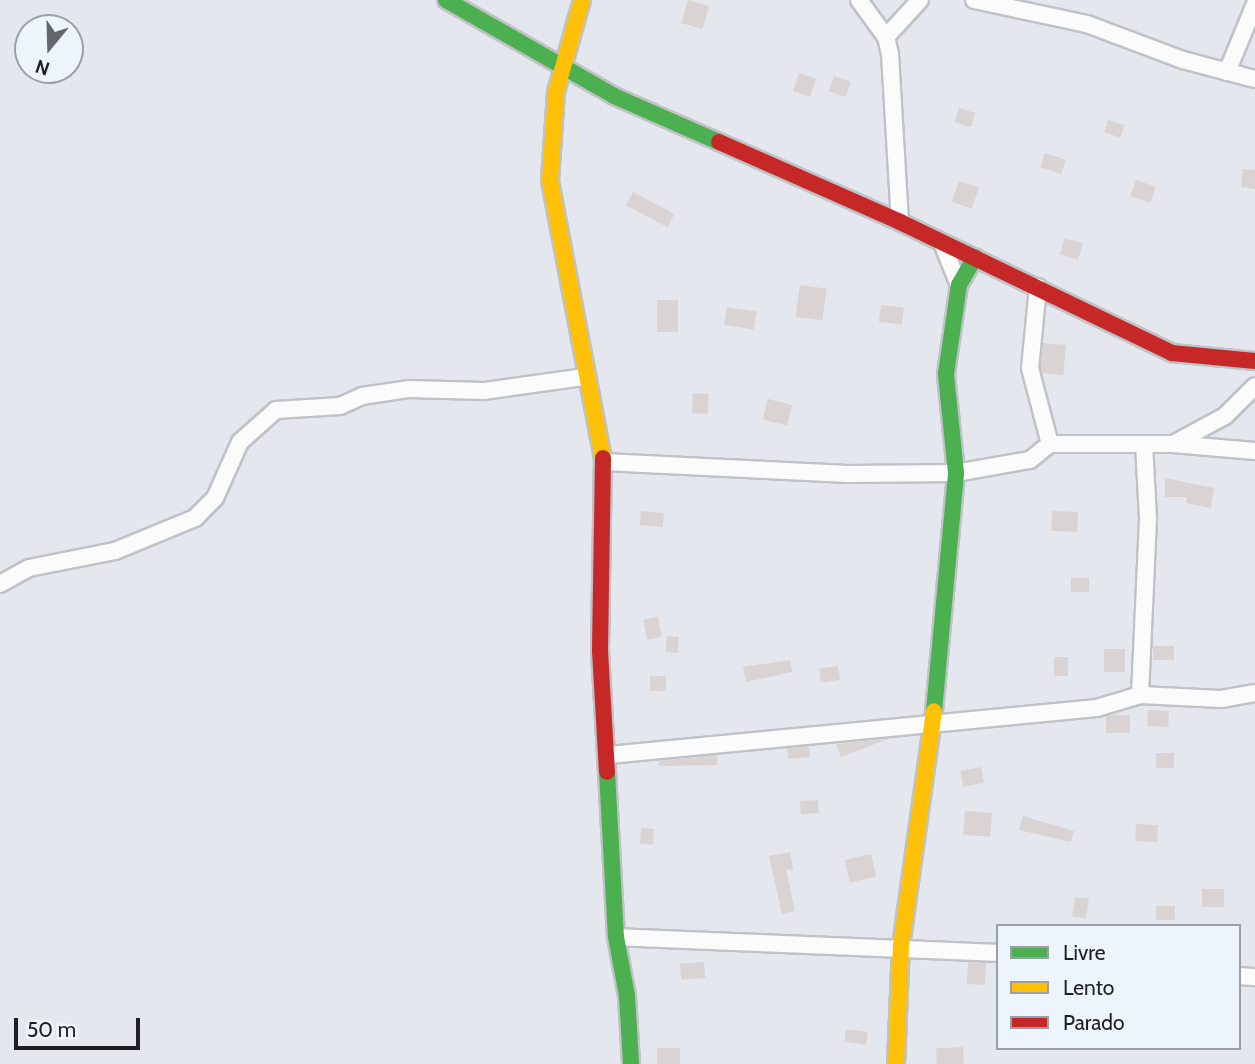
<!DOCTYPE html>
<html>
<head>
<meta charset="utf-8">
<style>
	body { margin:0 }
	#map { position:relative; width:1255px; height:1064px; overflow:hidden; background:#e4e7ed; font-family:Cabin,sans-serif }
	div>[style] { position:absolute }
	.building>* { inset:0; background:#dad3d3; transform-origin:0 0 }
	.roads { filter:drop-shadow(2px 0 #bfc2c6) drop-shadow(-2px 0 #bfc2c6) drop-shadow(0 2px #bfc2c6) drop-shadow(0 -2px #bfc2c6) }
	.street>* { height:16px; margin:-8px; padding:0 8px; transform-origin:8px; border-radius:8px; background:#fbfbfc }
	.fast>* { height:16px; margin:-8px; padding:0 8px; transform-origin:8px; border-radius:8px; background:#4caf50 }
	.slow>* { height:16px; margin:-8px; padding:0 8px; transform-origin:8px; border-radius:8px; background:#ffc107 }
	.jam>* { height:16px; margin:-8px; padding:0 8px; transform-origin:8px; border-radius:8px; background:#c62828 }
	span { translate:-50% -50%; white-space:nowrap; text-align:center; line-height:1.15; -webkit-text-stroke:5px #edf4fe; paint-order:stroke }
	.legend { position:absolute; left:996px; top:924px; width:245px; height:126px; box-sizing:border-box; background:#edf4fe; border:2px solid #9a9fa7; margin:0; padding:9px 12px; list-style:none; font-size:21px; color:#1e2024 }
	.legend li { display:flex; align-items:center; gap:14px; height:35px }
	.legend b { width:35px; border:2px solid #9a9fa7 }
	.north { position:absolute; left:14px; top:14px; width:70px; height:70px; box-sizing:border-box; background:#edf4fe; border:2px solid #9a9fa7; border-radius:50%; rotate:199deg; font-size:19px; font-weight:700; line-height:28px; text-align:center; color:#1e2024 }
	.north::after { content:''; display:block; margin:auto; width:24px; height:32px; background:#63666a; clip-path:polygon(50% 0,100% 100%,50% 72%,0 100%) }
	.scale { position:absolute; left:14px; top:1018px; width:126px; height:32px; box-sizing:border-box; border:4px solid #1e2024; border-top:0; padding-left:9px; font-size:21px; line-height:24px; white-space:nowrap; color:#1e2024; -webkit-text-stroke:5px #edf4fe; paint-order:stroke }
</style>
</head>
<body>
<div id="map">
	<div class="building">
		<i style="left:688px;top:0;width:22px;height:24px;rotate:16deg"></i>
		<i style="left:799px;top:73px;width:18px;height:19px;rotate:19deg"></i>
		<i style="left:834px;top:76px;width:18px;height:16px;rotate:19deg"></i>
		<i style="left:959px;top:108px;width:17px;height:15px;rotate:17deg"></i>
		<i style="left:1108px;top:120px;width:17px;height:13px;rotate:17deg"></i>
		<i style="left:1045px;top:153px;width:22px;height:15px;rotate:18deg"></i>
		<i style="clip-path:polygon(1243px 169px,1255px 170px,1255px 189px,1241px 187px)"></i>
		<i style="left:1136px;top:180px;width:21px;height:17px;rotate:19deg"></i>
		<i style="left:959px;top:181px;width:21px;height:22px;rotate:19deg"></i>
		<i style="left:633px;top:192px;width:47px;height:15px;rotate:28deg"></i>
		<i style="left:1065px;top:238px;width:19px;height:17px;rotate:18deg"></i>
		<i style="left:800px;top:285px;width:27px;height:32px;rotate:8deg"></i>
		<i style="left:657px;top:300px;width:21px;height:32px"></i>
		<i style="left:881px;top:305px;width:23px;height:17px;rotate:7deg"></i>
		<i style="left:727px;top:307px;width:30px;height:18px;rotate:9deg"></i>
		<i style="left:1043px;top:343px;width:23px;height:30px;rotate:5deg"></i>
		<i style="left:693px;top:393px;width:16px;height:20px;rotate:4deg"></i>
		<i style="left:768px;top:399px;width:25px;height:21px;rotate:14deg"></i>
		<i style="clip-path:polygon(1165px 478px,1214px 488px,1211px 508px,1186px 503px,1187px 497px,1165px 497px)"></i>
		<i style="left:641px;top:511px;width:23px;height:14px;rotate:5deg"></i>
		<i style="left:1052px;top:511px;width:26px;height:20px;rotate:2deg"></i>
		<i style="left:1071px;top:578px;width:18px;height:14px"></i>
		<i style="left:658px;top:617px;width:20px;height:15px;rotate:79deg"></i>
		<i style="left:667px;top:636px;width:12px;height:16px;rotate:5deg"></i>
		<i style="left:1153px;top:646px;width:21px;height:14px"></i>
		<i style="left:1104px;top:649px;width:21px;height:23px"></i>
		<i style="left:1054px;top:657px;width:14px;height:19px"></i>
		<i style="clip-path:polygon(790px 660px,792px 672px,746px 682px,743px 667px)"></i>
		<i style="left:838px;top:666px;width:14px;height:19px;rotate:82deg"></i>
		<i style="left:650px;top:676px;width:16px;height:15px"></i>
		<i style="left:1148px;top:710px;width:21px;height:16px;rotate:3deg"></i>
		<i style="left:1130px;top:715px;width:18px;height:24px;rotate:90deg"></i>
		<i style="clip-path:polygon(888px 739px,841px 757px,836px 744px,837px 744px)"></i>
		<i style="left:809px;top:746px;width:11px;height:22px;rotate:85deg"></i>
		<i style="left:1156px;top:753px;width:18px;height:15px"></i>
		<i style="clip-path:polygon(717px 755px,717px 765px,659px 766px,659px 761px)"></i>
		<i style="left:981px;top:767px;width:16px;height:21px;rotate:79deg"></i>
		<i style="left:818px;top:800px;width:13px;height:18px;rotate:86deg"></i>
		<i style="left:965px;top:811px;width:27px;height:24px;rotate:4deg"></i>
		<i style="clip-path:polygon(1023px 816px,1074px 831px,1071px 842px,1019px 830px)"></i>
		<i style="left:1136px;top:824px;width:22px;height:17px;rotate:3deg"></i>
		<i style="left:641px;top:828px;width:13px;height:16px;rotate:4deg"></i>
		<i style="clip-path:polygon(790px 852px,793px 869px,786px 870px,795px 911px,782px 914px,769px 856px)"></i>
		<i style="left:871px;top:854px;width:23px;height:27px;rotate:77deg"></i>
		<i style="left:1202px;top:889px;width:22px;height:18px"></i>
		<i style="left:1075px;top:897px;width:14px;height:20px;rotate:8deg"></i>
		<i style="left:1156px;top:906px;width:19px;height:14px"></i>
		<i style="left:704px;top:962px;width:16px;height:24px;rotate:86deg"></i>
		<i style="left:968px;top:962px;width:18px;height:22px;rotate:3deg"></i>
		<i style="left:846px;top:1029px;width:22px;height:13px;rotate:8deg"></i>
		<i style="left:963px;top:1047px;width:17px;height:27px;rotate:87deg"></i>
		<i style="left:657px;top:1048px;width:23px;height:16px"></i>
	</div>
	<div class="roads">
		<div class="street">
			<i style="left:859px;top:0;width:46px;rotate:53.9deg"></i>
			<i style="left:886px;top:37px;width:17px;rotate:77deg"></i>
			<i style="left:890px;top:54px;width:168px;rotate:86.6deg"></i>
			<i style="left:974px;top:0;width:116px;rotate:12deg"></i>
			<i style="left:1087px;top:24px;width:103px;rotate:20.6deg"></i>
			<i style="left:1183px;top:60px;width:74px;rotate:14.8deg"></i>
			<i style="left:886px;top:37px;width:50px;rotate:-47.4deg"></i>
			<i style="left:1227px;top:72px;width:74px;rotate:-67.6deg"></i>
			<i style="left:942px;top:243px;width:45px;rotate:68deg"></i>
			<i style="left:1038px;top:287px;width:81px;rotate:95.6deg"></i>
			<i style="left:1030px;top:368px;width:79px;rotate:75.3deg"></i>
			<i style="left:1173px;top:444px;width:59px;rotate:-28.3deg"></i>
			<i style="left:1225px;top:416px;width:42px;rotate:-45deg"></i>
			<i style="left:604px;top:462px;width:244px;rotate:2.8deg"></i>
			<i style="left:848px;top:474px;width:108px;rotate:-0.5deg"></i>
			<i style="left:956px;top:473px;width:75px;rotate:-10deg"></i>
			<i style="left:1030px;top:460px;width:26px;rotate:-39deg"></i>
			<i style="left:1050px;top:444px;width:123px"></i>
			<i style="left:1173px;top:444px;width:82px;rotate:4.9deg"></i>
			<i style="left:0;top:584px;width:33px;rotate:-29deg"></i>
			<i style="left:29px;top:568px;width:88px;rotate:-11.2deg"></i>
			<i style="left:115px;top:551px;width:87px;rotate:-22.4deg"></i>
			<i style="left:195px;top:518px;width:28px;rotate:-45deg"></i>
			<i style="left:215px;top:498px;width:61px;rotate:-65.9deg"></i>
			<i style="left:240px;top:442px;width:48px;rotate:-41.6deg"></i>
			<i style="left:276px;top:410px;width:64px;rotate:-3.6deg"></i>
			<i style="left:340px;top:406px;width:24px;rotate:-24deg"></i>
			<i style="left:362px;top:396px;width:48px;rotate:-8.5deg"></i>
			<i style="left:409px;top:389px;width:75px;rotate:1.5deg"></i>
			<i style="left:484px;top:391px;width:101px;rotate:-8deg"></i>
			<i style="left:1140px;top:695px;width:177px;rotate:-87.4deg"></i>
			<i style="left:1148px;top:518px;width:73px;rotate:-93.1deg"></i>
			<i style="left:609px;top:755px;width:490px;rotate:-5.5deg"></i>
			<i style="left:1097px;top:708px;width:45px;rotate:-16.8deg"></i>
			<i style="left:1140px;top:695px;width:81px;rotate:2.8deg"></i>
			<i style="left:1221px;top:699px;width:35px;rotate:-10deg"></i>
			<i style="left:616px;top:937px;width:382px;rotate:2.4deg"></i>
			<i style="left:1239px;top:976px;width:16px;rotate:4deg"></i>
		</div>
		<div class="fast">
			<i style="left:446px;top:0;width:193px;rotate:29.7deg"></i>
			<i style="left:614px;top:96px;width:115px;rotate:23.7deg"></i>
			<i style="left:934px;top:711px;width:239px;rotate:-84.7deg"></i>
			<i style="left:956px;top:473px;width:100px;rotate:-95.8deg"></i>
			<i style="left:946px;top:374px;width:90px;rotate:-81.7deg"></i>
			<i style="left:959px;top:285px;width:32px;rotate:-60deg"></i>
			<i style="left:607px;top:772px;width:165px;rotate:86.9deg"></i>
			<i style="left:616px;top:937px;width:60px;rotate:79.4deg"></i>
			<i style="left:627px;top:996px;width:68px;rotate:86.6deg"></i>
		</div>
		<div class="slow">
			<i style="left:582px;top:0;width:96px;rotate:105.8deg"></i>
			<i style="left:556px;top:92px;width:89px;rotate:93.9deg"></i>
			<i style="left:550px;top:181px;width:282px;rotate:79.2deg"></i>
			<i style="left:896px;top:1064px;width:118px;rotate:-87.6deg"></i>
			<i style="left:901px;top:946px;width:237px;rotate:-82deg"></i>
		</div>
		<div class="jam">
			<i style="left:719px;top:142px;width:198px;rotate:23.8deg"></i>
			<i style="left:900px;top:222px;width:302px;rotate:25.7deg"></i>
			<i style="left:1172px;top:353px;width:83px;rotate:5.5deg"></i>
			<i style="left:603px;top:458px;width:193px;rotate:90.9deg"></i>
			<i style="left:600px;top:651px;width:121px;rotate:86.7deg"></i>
		</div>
	</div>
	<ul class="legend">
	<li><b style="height:9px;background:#4caf50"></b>Livre</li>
	<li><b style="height:9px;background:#ffc107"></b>Lento</li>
	<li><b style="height:9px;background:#c62828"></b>Parado</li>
	</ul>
	<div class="north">N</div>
	<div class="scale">50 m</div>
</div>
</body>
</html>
